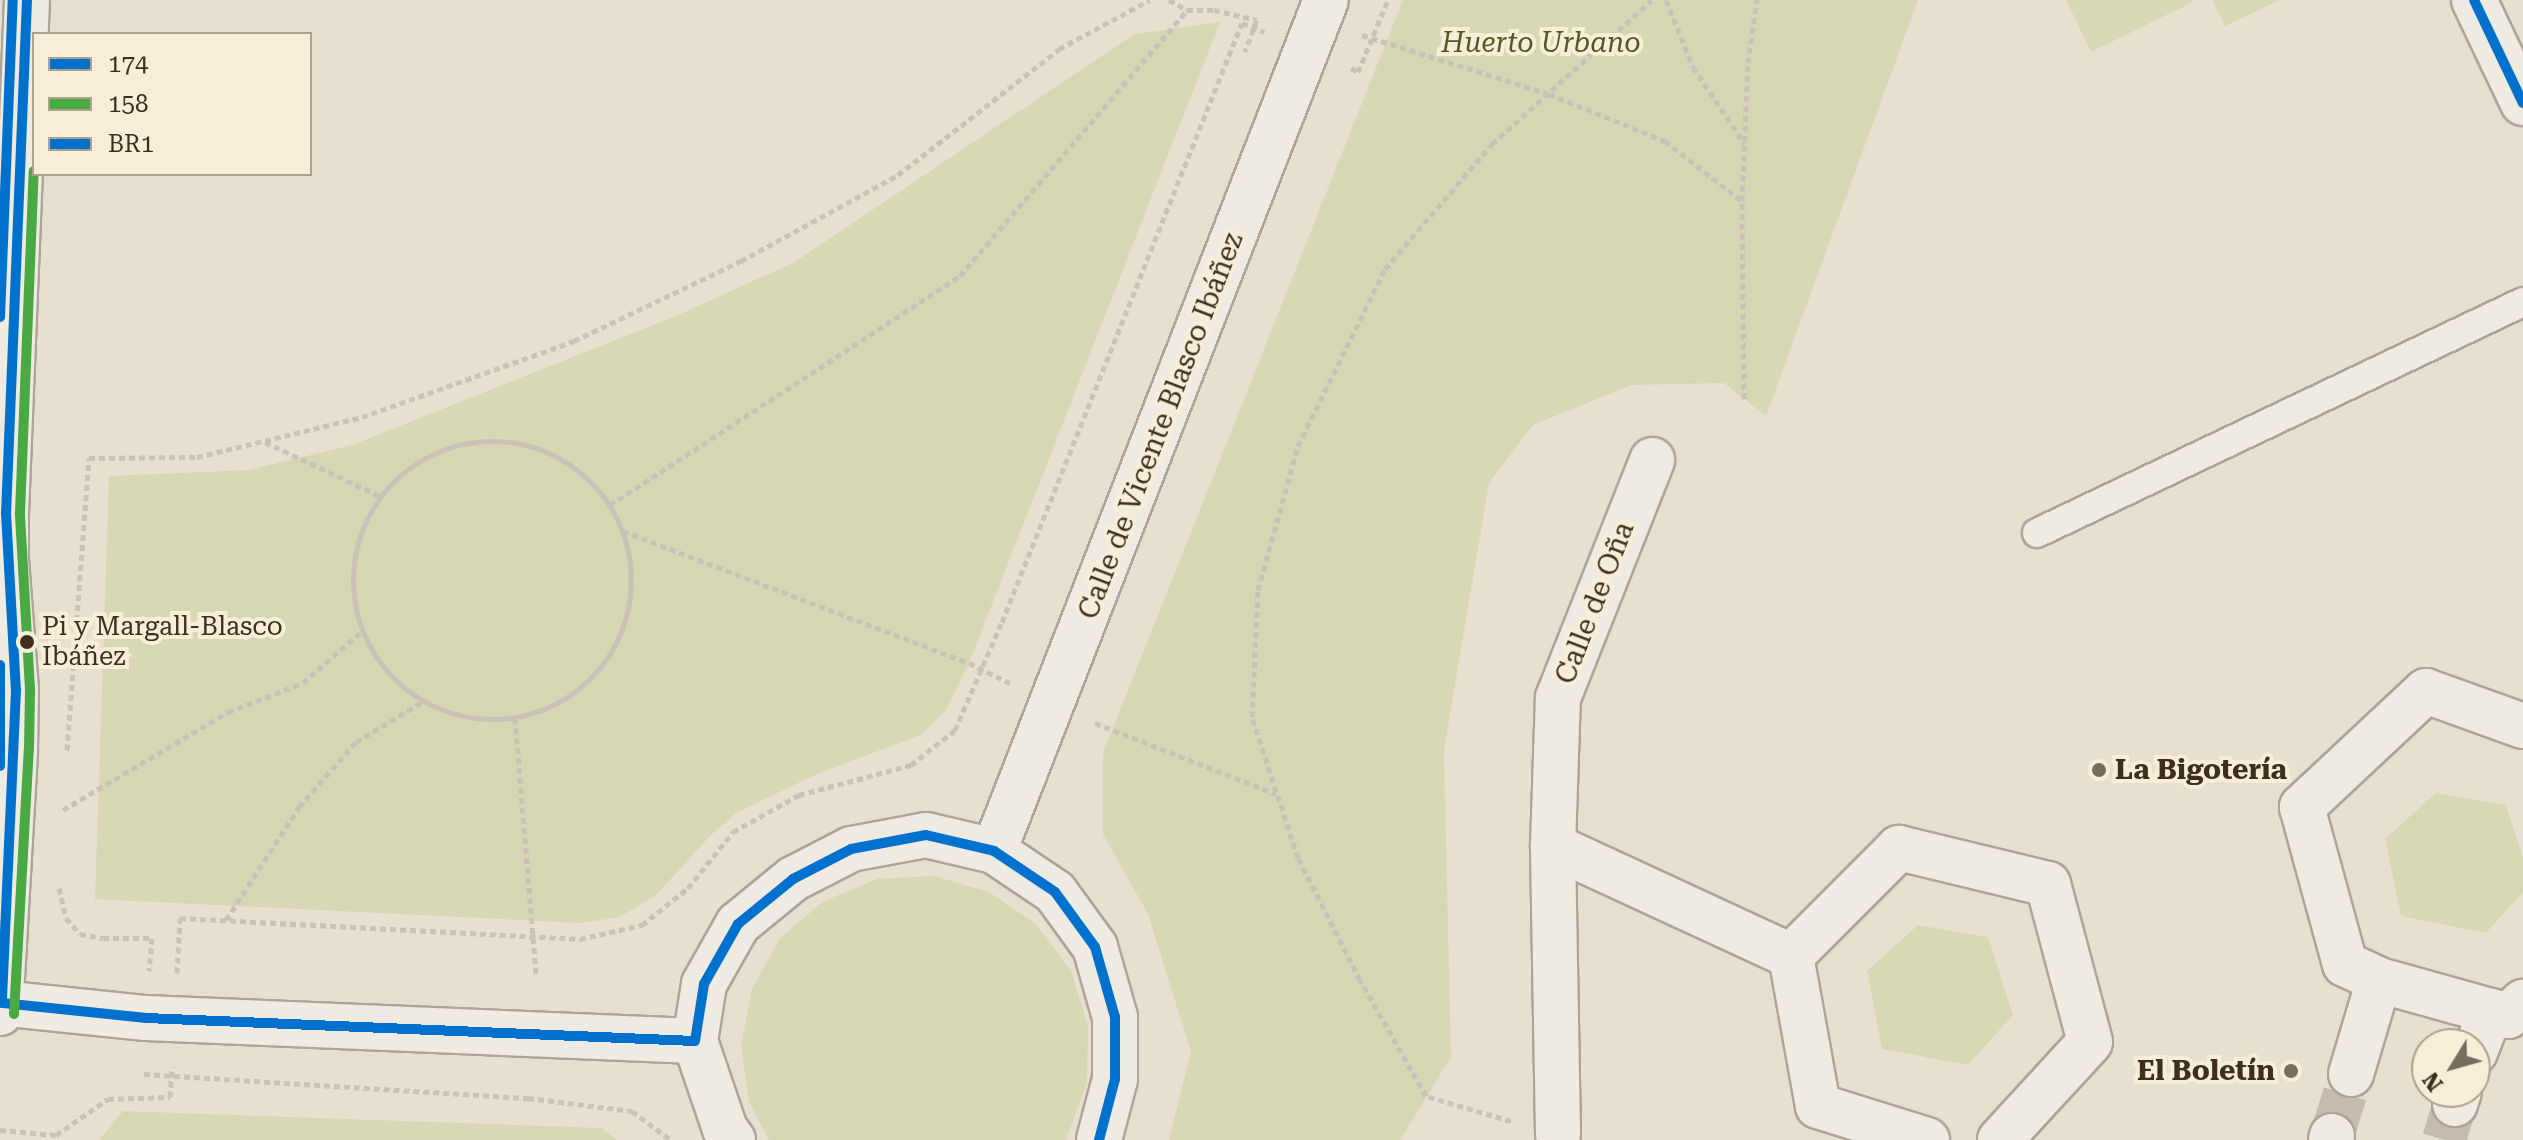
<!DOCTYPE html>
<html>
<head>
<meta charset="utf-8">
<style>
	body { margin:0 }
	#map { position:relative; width:2523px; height:1140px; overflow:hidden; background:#e7e0d1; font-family:"Roboto Serif",serif }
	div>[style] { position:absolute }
	.green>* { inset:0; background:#d6d7b3 }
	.minor-tunnel>* { height:44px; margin-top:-22px; transform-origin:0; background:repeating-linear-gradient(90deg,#c5bcae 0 44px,transparent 0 66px) }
	.path>* { height:5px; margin-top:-2.5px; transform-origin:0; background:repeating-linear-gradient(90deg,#c8c2b9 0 6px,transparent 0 10px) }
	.path>.ring { margin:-2.5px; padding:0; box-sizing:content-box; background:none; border:5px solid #c8c2b9; border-radius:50% }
	.roads { filter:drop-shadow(2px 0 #ada599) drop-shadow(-2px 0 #ada599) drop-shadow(0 2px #ada599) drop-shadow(0 -2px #ada599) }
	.service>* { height:28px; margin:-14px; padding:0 14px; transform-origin:14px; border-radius:14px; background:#efebe3 }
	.minor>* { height:44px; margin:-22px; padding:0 22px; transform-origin:22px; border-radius:22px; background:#efebe3 }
	.tertiary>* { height:44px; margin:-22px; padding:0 22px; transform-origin:22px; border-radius:22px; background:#efebe3 }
	.bus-1>* { height:10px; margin:-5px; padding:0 5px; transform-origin:5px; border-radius:5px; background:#0072ce }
	.bus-2>* { height:10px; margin:-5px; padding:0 5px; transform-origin:5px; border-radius:5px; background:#49a943 }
	.bus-3>* { height:10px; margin:-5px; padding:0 5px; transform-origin:5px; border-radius:5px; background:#0072ce }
	.dots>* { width:22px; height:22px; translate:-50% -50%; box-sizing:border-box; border:4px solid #f7eed8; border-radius:50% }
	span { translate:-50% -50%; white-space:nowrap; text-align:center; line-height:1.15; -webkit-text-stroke:8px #f7eed8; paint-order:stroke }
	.bus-label { font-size:26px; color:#3d2e20 }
	.left { translate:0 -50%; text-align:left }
	.park-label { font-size:28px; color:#4d5a26; font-style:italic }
	.street-label { font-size:28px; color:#3d2e20 }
	.poi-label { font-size:28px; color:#3d2e20; font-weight:700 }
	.right { translate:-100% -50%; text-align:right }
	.legend { position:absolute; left:32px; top:32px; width:280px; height:144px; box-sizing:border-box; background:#f7eed8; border:2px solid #ada18e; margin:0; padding:10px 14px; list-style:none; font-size:24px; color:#3d2e20 }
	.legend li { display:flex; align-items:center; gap:16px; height:40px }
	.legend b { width:40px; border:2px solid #ada18e }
	.north { position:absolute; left:2411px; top:1028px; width:80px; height:80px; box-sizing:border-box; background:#f7eed8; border:2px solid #ada18e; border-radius:50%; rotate:233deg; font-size:22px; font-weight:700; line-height:32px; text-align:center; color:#3d2e20 }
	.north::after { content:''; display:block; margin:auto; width:28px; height:36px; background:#786c5e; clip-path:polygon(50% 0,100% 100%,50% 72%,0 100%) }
</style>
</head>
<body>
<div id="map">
	<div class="green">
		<i style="clip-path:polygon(1403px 0,1918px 0,1766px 416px,1724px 383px,1632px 385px,1533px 425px,1489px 483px,1444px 750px,1451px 1057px,1400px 1140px,1169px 1140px,1191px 1052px,1148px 914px,1103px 834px,1103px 753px)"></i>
		<i style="clip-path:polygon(2066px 0,2192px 0,2193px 2px,2091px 52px)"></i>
		<i style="clip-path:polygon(2212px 0,2280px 0,2225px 26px)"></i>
		<i style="clip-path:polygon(1220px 22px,969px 663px,946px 710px,921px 735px,817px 774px,736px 813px,710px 836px,656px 895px,620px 917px,580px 923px,95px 899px,109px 476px,249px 470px,352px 445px,678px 315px,793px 263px,1135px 34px)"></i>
		<i style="clip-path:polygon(2436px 793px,2506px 805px,2523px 858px,2523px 892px,2486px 933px,2401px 916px,2385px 839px)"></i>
		<i style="clip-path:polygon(934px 876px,989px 892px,1036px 924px,1071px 971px,1088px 1026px,1087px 1083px,1067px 1137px,1064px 1140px,769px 1140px,749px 1102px,741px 1045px,752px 989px,780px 938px,824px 901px,877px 879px)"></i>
		<i style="clip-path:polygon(1918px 925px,1988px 937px,2013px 1015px,1968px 1065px,1882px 1049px,1867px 971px)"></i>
		<i style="clip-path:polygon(123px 1111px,602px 1128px,617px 1140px,99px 1140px)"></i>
	</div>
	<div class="minor-tunnel">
		<i style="left:2332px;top:1136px;width:65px;rotate:-73deg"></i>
		<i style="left:2444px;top:1140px;width:38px;rotate:-73deg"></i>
	</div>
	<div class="path">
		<i style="left:1169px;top:0;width:21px;rotate:29deg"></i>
		<i style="left:1187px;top:10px;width:27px"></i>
		<i style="left:1214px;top:10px;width:44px;rotate:13.1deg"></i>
		<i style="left:1257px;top:20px;width:34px;rotate:111deg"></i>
		<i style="left:1666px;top:0;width:72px;rotate:68.1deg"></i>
		<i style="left:1693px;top:67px;width:92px;rotate:56.1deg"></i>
		<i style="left:1362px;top:35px;width:196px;rotate:17.5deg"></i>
		<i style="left:1549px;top:94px;width:125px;rotate:22.1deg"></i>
		<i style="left:1665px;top:141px;width:98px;rotate:37.9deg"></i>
		<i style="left:1351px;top:68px;width:8px;rotate:30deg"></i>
		<i style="left:1358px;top:72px;width:78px;rotate:-67.4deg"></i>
		<i style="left:1744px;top:399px;width:198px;rotate:-90.6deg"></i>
		<i style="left:1742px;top:201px;width:138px;rotate:-87.5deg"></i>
		<i style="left:1748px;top:63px;width:64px;rotate:-81.9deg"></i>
		<i class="ring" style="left:353px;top:441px;width:273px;height:273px"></i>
		<i style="left:265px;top:442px;width:127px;rotate:25.2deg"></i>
		<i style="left:610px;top:505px;width:418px;rotate:-33.2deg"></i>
		<i style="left:960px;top:276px;width:350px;rotate:-49.5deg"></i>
		<i style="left:623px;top:531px;width:370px;rotate:20.9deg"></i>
		<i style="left:969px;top:663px;width:46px;rotate:26deg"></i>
		<i style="left:515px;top:718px;width:258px;rotate:85.3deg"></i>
		<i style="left:1095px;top:723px;width:194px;rotate:21.4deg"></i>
		<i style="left:67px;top:750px;width:293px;rotate:-85.7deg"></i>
		<i style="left:89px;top:458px;width:108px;rotate:-0.5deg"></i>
		<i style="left:197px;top:457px;width:170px;rotate:-13.6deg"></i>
		<i style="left:362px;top:417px;width:225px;rotate:-19.7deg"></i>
		<i style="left:574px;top:341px;width:185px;rotate:-25.6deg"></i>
		<i style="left:741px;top:261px;width:179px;rotate:-28.7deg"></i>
		<i style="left:898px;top:175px;width:204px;rotate:-38deg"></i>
		<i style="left:1059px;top:49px;width:103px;rotate:-28.3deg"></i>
		<i style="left:63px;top:810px;width:192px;rotate:-30.7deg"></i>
		<i style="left:228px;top:712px;width:80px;rotate:-21.1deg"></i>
		<i style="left:303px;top:683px;width:79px;rotate:-41.4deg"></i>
		<i style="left:59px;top:888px;width:31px;rotate:77deg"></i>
		<i style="left:66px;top:918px;width:21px;rotate:49deg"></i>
		<i style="left:80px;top:934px;width:23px;rotate:10deg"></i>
		<i style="left:103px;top:938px;width:49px"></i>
		<i style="left:152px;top:938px;width:33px;rotate:95deg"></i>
		<i style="left:226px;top:920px;width:135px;rotate:-57.1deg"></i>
		<i style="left:299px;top:807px;width:86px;rotate:-48.8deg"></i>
		<i style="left:356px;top:742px;width:77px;rotate:-31.2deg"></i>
		<i style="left:177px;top:973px;width:55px;rotate:-86.9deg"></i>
		<i style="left:180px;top:918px;width:401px;rotate:3deg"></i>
		<i style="left:580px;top:939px;width:64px;rotate:-12.7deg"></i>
		<i style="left:642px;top:925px;width:59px;rotate:-38.8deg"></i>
		<i style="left:688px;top:888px;width:72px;rotate:-51.2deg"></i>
		<i style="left:733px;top:832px;width:76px;rotate:-29.3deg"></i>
		<i style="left:799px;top:795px;width:116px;rotate:-15deg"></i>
		<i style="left:911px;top:765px;width:56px;rotate:-38.5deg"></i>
		<i style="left:955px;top:730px;width:118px;rotate:-66.5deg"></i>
		<i style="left:1002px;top:622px;width:645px;rotate:-68.17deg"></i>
		<i style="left:1242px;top:23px;width:24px;rotate:22deg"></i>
		<i style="left:144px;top:1074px;width:385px;rotate:3.6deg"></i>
		<i style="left:528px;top:1098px;width:105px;rotate:7.1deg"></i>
		<i style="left:632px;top:1111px;width:49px;rotate:36.6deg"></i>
		<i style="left:1511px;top:1121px;width:89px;rotate:-163.6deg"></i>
		<i style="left:1426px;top:1096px;width:133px;rotate:-119.6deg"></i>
		<i style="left:1360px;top:980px;width:137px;rotate:-116.9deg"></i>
		<i style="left:1298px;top:858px;width:148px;rotate:-108.1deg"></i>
		<i style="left:1252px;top:717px;width:127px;rotate:-87.3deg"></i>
		<i style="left:1258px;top:590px;width:149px;rotate:-74.5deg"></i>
		<i style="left:1298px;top:446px;width:197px;rotate:-63.8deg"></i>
		<i style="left:1385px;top:269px;width:165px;rotate:-49.4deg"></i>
		<i style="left:1492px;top:144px;width:215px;rotate:-42deg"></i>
		<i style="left:0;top:1130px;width:56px;rotate:5.1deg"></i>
		<i style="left:56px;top:1135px;width:63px;rotate:-34.7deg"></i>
		<i style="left:108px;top:1099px;width:62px;rotate:-1.8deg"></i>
		<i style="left:170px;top:1097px;width:30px;rotate:-86deg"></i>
	</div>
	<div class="roads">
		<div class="service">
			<i style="left:2037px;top:533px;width:538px;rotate:-25.42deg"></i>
		</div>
		<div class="minor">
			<i style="left:2474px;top:0;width:114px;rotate:64.6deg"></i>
			<i style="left:2523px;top:726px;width:103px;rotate:-160.2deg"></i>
			<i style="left:2426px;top:691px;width:170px;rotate:136.9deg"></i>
			<i style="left:2302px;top:807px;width:163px;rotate:74.7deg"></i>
			<i style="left:2345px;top:964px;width:38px;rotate:25deg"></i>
			<i style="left:2379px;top:980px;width:134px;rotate:15.6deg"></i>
			<i style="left:2508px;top:1016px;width:21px;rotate:-43deg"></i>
			<i style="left:1553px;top:846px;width:262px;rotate:24.8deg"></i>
			<i style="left:994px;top:851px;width:913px;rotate:-68.69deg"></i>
			<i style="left:0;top:1003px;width:147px;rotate:5.9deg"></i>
			<i style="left:146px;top:1018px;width:549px;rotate:2.4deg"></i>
			<i style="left:2475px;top:1052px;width:44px;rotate:-68.7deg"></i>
			<i style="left:2351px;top:1074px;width:98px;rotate:-73.4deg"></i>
			<i style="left:2455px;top:1104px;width:13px;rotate:-72deg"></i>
			<i style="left:1558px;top:1134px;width:288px;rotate:-91deg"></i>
			<i style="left:1553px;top:846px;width:148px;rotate:-88.1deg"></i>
			<i style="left:1558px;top:698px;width:256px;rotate:-68.4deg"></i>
			<i style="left:733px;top:1140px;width:14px;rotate:-126deg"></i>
			<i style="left:725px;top:1129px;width:93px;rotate:-108.8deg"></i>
			<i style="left:695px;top:1041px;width:58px;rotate:-81deg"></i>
			<i style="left:704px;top:984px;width:69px;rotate:-60.5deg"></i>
			<i style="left:738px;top:924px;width:71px;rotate:-39.3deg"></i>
			<i style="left:793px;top:879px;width:65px;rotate:-27.3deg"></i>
			<i style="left:851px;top:849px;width:76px;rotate:-10.6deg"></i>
			<i style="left:926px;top:835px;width:70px;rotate:13.2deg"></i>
			<i style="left:994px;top:851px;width:73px;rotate:33.9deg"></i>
			<i style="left:1055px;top:892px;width:68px;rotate:54deg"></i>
			<i style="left:1095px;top:947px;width:73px;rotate:74.1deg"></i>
			<i style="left:1115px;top:1017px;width:62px;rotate:90deg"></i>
			<i style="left:1115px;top:1079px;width:63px;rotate:104.7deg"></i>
			<i style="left:1927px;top:1140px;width:114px;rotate:-162.7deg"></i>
			<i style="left:1818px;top:1106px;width:152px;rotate:-100.2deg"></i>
			<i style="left:1791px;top:956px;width:153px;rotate:-45deg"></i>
			<i style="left:1899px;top:848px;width:153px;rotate:13.6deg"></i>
			<i style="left:2048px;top:884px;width:163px;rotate:75.1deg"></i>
			<i style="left:2090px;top:1042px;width:133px;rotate:132.6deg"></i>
			<i style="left:2331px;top:1140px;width:4px;rotate:-76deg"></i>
		</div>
		<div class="tertiary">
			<i style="left:0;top:1013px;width:264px;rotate:-86.7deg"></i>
			<i style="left:15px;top:749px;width:59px;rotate:-89deg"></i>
			<i style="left:16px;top:690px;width:129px;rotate:-94.4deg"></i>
			<i style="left:6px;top:561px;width:48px;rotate:-90deg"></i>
			<i style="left:6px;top:513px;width:513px;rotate:-87.66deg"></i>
		</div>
	</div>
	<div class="bus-1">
		<i style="left:27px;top:0;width:513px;rotate:92.34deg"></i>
		<i style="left:6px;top:513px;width:177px;rotate:86.8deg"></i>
		<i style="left:16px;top:690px;width:313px;rotate:92.6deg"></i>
		<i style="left:2px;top:1003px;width:145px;rotate:5.9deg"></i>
		<i style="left:146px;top:1018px;width:549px;rotate:2.4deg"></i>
		<i style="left:695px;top:1041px;width:58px;rotate:-81deg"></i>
		<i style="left:704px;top:984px;width:69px;rotate:-60.5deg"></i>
		<i style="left:738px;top:924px;width:71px;rotate:-39.3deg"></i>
		<i style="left:793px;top:879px;width:65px;rotate:-27.3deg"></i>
		<i style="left:851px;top:849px;width:76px;rotate:-10.6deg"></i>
		<i style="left:926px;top:835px;width:70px;rotate:13.2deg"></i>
		<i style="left:994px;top:851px;width:73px;rotate:33.9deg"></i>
		<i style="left:1055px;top:892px;width:68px;rotate:54deg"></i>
		<i style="left:1095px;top:947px;width:73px;rotate:74.1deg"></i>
		<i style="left:1115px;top:1017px;width:62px;rotate:90deg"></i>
		<i style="left:1115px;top:1079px;width:63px;rotate:104.7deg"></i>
		<i style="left:2474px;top:0;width:114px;rotate:64.6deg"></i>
	</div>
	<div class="bus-2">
		<i style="left:14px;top:1014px;width:265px;rotate:-86.8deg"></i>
		<i style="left:29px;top:749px;width:60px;rotate:-89deg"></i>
		<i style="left:30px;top:689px;width:176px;rotate:-93.3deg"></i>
		<i style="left:20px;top:513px;width:342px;rotate:-87.7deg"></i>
	</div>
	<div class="bus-3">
		<i style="left:0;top:317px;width:317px;rotate:-87.7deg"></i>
		<i style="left:0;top:665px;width:101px;rotate:90deg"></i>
	</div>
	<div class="dots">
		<i style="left:27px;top:642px;background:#3d2e20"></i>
		<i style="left:2099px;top:770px;background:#786c5e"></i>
		<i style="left:2291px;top:1071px;background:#786c5e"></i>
	</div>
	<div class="bus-label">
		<span class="left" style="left:42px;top:642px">Pi y Margall-Blasco<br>Ibáñez</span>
	</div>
	<div class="park-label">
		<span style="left:1541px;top:43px">Huerto Urbano</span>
	</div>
	<div class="street-label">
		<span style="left:1161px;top:426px;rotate:-69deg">Calle de Vicente Blasco Ibáñez</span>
		<span style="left:1595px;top:603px;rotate:-69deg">Calle de Oña</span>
	</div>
	<div class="poi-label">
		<span class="left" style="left:2115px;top:770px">La Bigotería</span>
		<span class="right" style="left:2275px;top:1071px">El Boletín</span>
	</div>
	<ul class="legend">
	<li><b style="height:10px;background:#0072ce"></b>174</li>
	<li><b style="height:10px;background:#49a943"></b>158</li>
	<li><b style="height:10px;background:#0072ce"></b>BR1</li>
	</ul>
	<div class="north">N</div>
</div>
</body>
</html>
